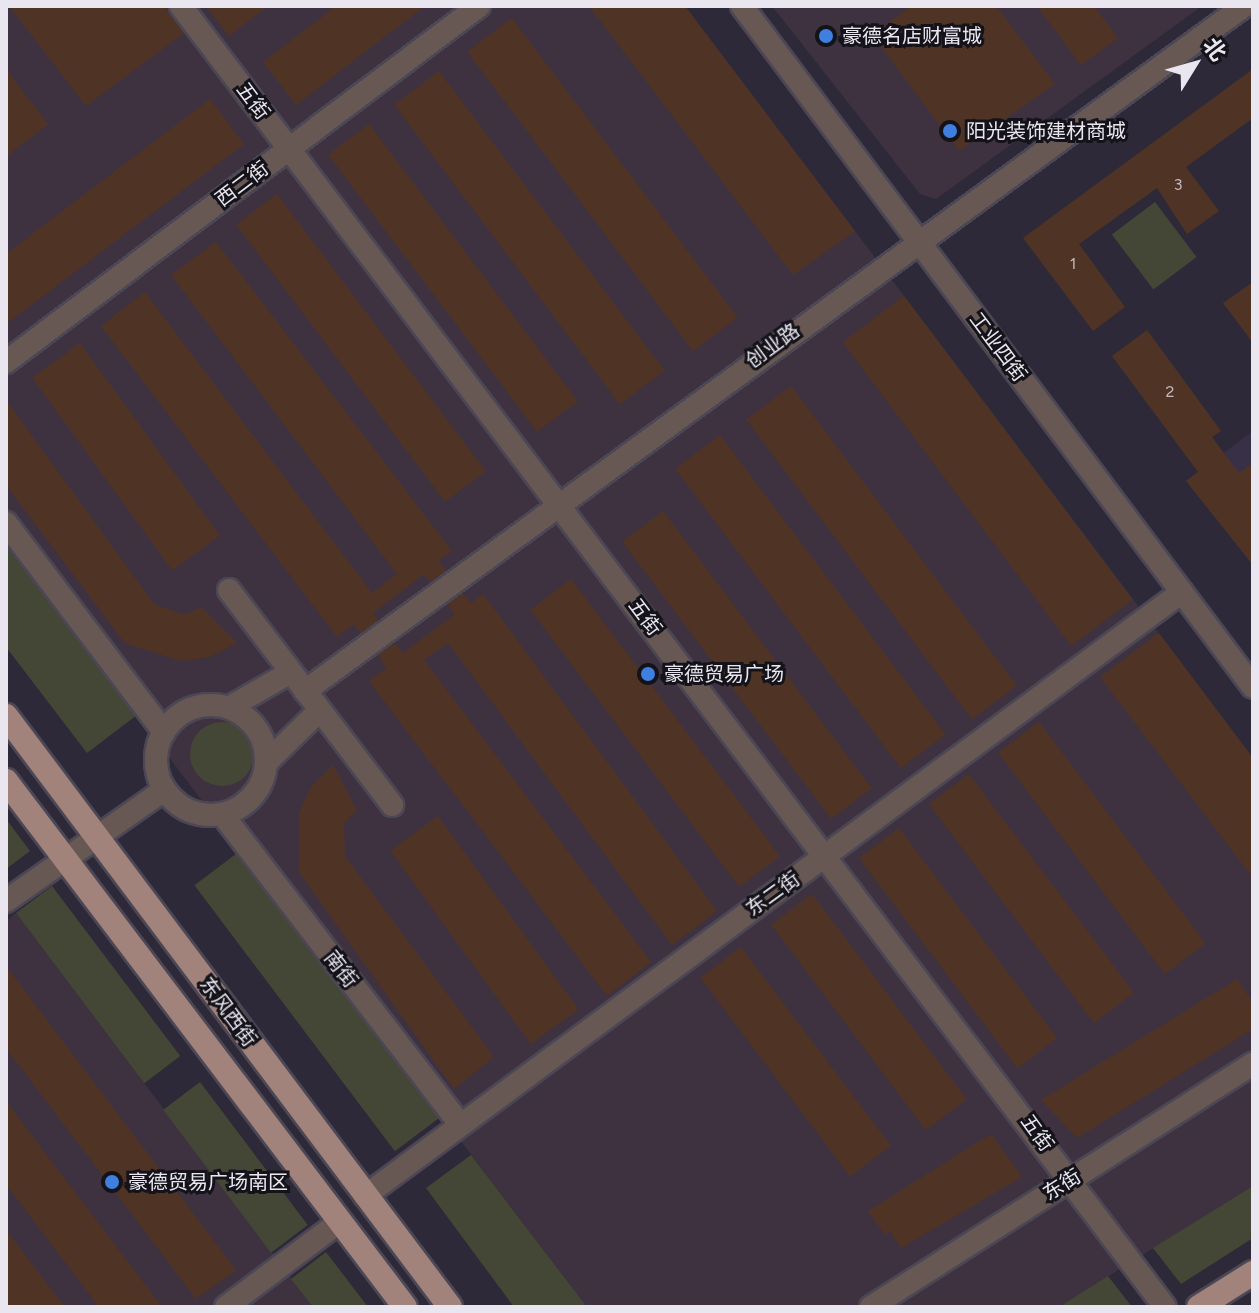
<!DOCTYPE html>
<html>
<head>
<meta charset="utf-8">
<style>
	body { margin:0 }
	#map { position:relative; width:1259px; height:1313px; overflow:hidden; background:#2e2938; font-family:Figtree,"Noto Sans SC",sans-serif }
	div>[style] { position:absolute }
	.commercial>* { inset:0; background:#3e3241 }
	.built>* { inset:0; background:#383046 }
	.green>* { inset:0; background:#454736; transform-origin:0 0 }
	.round { border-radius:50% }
	.building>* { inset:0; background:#4f3426; transform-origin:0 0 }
	.roads { filter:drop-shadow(2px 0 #4c4755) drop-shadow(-2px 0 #4c4755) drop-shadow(0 2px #4c4755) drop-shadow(0 -2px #4c4755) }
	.minor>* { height:22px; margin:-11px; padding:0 11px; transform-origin:11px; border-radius:11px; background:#675854 }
	.minor>.ring { margin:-11px; padding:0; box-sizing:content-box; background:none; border:22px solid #675854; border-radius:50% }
	.major>* { height:24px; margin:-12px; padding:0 12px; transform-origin:12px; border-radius:12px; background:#a1837c }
	.dots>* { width:22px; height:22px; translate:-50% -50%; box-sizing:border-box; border:4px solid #15131a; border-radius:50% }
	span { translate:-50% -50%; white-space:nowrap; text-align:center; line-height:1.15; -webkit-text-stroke:6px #15131a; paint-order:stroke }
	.number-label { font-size:16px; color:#c2babe }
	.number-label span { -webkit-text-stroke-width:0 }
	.poi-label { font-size:20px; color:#e9e6f0 }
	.left { translate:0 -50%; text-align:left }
	.street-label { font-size:20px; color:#e9e6f0 }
	.frame { position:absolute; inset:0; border:8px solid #e9e6f0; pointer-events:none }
	.north { position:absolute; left:1155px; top:24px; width:80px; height:80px; -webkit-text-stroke:6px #15131a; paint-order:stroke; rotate:53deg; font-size:22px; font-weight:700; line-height:32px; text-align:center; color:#e9e6f0 }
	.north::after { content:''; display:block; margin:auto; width:28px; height:36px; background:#e9e6f0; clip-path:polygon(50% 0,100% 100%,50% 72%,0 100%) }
</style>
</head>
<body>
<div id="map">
	<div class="commercial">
		<i style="clip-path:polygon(6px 6px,685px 6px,1253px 758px,1253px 1186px,1059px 1307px,587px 1307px,6px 543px)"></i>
		<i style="clip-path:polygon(772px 6px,1202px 6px,936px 199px,920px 194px)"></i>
		<i style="clip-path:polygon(16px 913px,313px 1307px,6px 1307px,6px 921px)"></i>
	</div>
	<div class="built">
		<i style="clip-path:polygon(1253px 431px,1253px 565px,1186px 481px)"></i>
	</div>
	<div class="green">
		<i style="left:1155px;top:202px;width:69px;height:54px;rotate:53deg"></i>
		<i style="clip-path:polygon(6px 543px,137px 715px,87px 753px,6px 647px)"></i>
		<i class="round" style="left:190px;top:722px;width:64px;height:64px"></i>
		<i style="clip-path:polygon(6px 819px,30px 851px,6px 869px)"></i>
		<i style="left:240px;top:851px;width:333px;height:57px;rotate:53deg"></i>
		<i style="left:52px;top:886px;width:213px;height:45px;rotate:53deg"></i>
		<i style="left:200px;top:1082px;width:179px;height:46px;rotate:53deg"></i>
		<i style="clip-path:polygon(471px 1155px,587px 1307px,514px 1307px,426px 1188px)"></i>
		<i style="clip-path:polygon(1253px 1186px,1253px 1238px,1181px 1284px,1153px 1248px)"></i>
		<i style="clip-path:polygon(326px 1252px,368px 1307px,313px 1307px,291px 1279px)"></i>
		<i style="clip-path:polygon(1108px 1276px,1132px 1307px,1059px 1307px)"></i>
	</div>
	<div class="building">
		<i style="clip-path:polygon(9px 6px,164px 6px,184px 33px,86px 106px)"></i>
		<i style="clip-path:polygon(206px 6px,268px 6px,229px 36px)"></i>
		<i style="clip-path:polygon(336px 6px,425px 6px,296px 105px,263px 62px)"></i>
		<i style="clip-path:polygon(589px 6px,685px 6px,855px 231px,793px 275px)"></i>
		<i style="clip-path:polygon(911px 6px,996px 6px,1055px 84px,959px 151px,872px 35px)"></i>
		<i style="clip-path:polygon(1037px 6px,1094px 6px,1118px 38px,1081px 65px)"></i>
		<i style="left:512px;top:18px;width:375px;height:56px;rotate:53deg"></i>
		<i style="clip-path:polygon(6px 69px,48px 124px,6px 157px)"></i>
		<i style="clip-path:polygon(1253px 69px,1253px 118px,1186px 167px,1219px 211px,1187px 234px,1157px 188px,1079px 244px,1125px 307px,1093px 331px,1023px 238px)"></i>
		<i style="left:439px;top:71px;width:375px;height:56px;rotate:53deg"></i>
		<i style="clip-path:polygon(210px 99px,244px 144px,6px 324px,6px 254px)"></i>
		<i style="left:369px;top:124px;width:347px;height:51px;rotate:53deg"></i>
		<i style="left:277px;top:194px;width:347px;height:51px;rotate:53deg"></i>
		<i style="clip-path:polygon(216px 242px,452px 551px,439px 561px,446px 571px,430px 582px,424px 574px,373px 613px,378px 620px,361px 633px,354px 624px,337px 637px,101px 326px,145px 292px,372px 593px,397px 574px,171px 275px)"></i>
		<i style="clip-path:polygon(1253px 282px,1253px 343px,1223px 303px)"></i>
		<i style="left:904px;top:296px;width:380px;height:77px;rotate:53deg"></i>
		<i style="clip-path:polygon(1147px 330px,1221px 431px,1212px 437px,1239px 473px,1253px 463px,1253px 565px,1186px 481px,1198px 472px,1112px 356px)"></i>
		<i style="left:80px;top:343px;width:238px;height:59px;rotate:54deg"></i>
		<i style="left:791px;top:386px;width:375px;height:56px;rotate:53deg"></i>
		<i style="clip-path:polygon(6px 400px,154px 604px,185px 615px,201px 607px,237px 643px,210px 657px,181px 661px,125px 643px,6px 485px)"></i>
		<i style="left:720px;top:435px;width:375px;height:56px;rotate:53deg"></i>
		<i style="left:663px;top:511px;width:347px;height:51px;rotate:53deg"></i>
		<i style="left:571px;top:579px;width:347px;height:51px;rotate:53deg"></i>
		<i style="clip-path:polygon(463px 593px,471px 603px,483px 594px,717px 911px,672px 945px,448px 643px,424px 660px,651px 962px,607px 996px,369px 681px,387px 668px,378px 655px,395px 643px,403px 653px,455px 614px,447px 604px)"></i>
		<i style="clip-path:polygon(1159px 633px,1253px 758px,1253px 878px,1100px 677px)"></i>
		<i style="left:1039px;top:722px;width:277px;height:51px;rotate:53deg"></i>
		<i style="clip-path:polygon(333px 765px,357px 810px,344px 823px,345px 856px,494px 1057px,454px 1089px,299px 872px,299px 813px,311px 787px)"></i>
		<i style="left:969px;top:774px;width:274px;height:50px;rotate:53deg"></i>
		<i style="left:438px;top:816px;width:239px;height:59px;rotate:54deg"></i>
		<i style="left:899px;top:828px;width:263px;height:50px;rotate:53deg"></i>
		<i style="left:812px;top:894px;width:257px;height:51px;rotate:53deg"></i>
		<i style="left:741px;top:947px;width:249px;height:51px;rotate:53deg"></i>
		<i style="clip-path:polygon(6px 966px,236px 1270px,196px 1299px,6px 1048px)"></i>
		<i style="clip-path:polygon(1237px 979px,1253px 1003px,1253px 1029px,1077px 1138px,1041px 1100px)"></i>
		<i style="clip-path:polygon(6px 1101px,162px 1307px,99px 1307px,6px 1184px)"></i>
		<i style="clip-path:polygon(991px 1134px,1022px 1177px,901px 1248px,890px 1231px,885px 1235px,868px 1211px)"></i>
		<i style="clip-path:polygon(6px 1230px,65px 1307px,6px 1307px)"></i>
	</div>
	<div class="roads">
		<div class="minor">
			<i style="left:181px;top:6px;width:1631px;rotate:52.9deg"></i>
			<i style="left:742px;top:6px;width:851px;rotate:53.12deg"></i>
			<i style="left:6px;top:362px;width:592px;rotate:-36.97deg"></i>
			<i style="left:6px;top:523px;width:262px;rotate:52.9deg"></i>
			<i style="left:229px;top:590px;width:270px;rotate:52.8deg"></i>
			<i style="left:305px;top:691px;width:1162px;rotate:-36.11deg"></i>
			<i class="ring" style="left:156px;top:705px;width:88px;height:88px"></i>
			<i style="left:230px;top:707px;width:70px;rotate:-29.8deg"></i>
			<i style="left:267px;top:762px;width:74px;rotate:-44.5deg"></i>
			<i style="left:222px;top:814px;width:391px;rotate:52.5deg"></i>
			<i style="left:6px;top:901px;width:193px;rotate:-35.1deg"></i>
			<i style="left:365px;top:1196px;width:1016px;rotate:-36.48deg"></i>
			<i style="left:226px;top:1307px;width:140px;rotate:-36.9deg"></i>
			<i style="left:871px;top:1307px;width:453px;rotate:-32.5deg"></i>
		</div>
		<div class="major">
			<i style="left:6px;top:716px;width:739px;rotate:53.08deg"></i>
			<i style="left:6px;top:781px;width:660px;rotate:52.82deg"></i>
			<i style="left:1199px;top:1307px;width:64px;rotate:-32.2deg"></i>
		</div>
	</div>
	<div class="dots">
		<i style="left:826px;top:36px;background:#3f7fe0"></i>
		<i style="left:950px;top:131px;background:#3f7fe0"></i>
		<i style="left:648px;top:674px;background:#3f7fe0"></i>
		<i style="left:112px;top:1182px;background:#3f7fe0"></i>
	</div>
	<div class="number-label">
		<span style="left:1178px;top:185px">3</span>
		<span style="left:1073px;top:264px">1</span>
		<span style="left:1170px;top:392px">2</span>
	</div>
	<div class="poi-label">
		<span class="left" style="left:842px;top:36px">豪德名店财富城</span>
		<span class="left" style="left:966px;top:131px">阳光装饰建材商城</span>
		<span class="left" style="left:664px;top:674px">豪德贸易广场</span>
		<span class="left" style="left:128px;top:1182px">豪德贸易广场南区</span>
	</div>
	<div class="street-label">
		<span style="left:253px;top:101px;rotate:53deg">五街</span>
		<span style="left:242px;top:184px;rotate:-37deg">西二街</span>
		<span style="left:773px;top:346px;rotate:-36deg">创业路</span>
		<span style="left:998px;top:347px;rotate:53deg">工业四街</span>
		<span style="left:645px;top:617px;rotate:53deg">五街</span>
		<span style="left:773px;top:894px;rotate:-36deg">东二街</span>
		<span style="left:341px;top:969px;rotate:52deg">南街</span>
		<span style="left:228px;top:1012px;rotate:53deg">东风西街</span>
		<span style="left:1037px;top:1133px;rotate:54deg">五街</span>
		<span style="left:1062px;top:1185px;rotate:-32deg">东街</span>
	</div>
	<div class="frame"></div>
	<div class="north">北</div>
</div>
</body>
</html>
